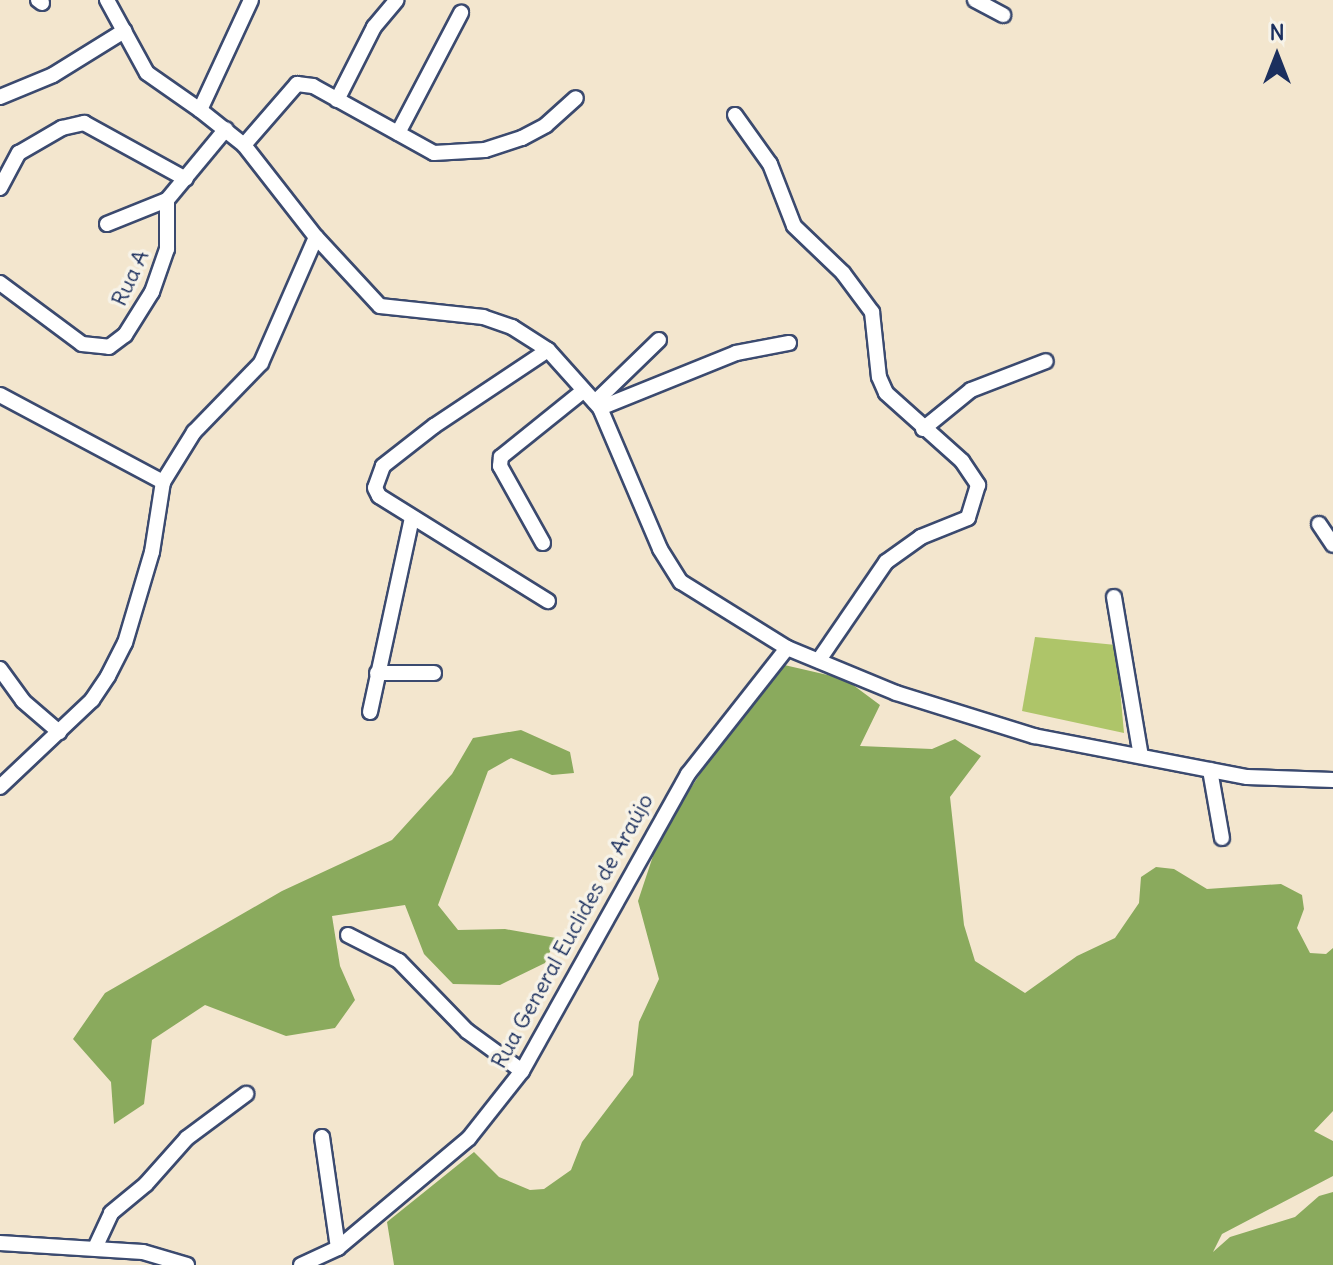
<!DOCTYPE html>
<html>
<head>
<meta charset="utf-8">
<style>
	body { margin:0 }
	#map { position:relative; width:1333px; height:1265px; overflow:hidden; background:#f3e6ce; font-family:Delius,sans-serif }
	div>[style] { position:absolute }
	.green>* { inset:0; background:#aec569 }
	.forest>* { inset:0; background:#8aaa5d }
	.roads { filter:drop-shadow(2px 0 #3b4a6f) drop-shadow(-2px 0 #3b4a6f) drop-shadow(0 2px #3b4a6f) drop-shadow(0 -2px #3b4a6f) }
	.minor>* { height:14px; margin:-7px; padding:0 7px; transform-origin:7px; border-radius:7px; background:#fff }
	span { translate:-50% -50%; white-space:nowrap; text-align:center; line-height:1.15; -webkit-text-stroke:7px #f7f3e8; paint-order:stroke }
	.street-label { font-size:22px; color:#1b2f5e }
	.north { position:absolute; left:1237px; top:16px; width:80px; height:80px; -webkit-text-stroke:6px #f7f3e8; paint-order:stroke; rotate:0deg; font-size:22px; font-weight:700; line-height:32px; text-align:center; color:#1b2f5e }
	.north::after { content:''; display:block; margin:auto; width:28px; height:36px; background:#1b2f5e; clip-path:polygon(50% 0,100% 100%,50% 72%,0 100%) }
</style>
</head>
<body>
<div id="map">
	<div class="green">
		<i style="clip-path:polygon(1035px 637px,1116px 645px,1124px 733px,1022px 711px)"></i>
	</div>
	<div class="forest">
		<i style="clip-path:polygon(780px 664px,845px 679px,880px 705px,860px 746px,932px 749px,955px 739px,981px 756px,950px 797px,964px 925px,975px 961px,1025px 993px,1077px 956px,1115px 938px,1139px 903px,1141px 877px,1156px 867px,1174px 869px,1207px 889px,1281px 884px,1302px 895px,1304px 909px,1297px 928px,1310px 953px,1326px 954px,1333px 948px,1333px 1111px,1314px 1131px,1333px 1141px,1333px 1176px,1222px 1234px,1213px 1252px,1230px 1237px,1295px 1217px,1319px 1196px,1333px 1192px,1333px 1265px,394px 1265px,387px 1222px,474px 1152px,499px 1177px,530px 1190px,544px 1189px,571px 1170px,582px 1142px,633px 1075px,639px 1022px,659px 979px,638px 901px,659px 838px,721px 741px)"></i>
		<i style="clip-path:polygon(521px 730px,570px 752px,574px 773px,552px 775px,511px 758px,488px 771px,438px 905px,458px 930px,505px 929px,556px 938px,545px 963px,500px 985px,453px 984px,424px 954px,405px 905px,332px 916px,340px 966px,355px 1000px,335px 1028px,286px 1036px,205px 1005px,152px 1040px,144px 1104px,114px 1124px,111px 1082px,73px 1039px,105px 993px,282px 891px,392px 840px,452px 774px,473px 738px)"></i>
	</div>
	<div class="roads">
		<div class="minor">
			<i style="left:38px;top:0;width:5px;rotate:37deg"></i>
			<i style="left:107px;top:0;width:83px;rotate:61.3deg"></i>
			<i style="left:147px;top:73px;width:65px;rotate:34.9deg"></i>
			<i style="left:251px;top:0;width:121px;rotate:114.9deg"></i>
			<i style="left:200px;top:110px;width:56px;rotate:38.5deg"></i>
			<i style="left:244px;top:145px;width:117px;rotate:52deg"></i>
			<i style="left:316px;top:237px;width:94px;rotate:47.2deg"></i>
			<i style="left:380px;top:306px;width:104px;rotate:6.1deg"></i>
			<i style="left:483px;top:317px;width:31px;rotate:19deg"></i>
			<i style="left:512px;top:327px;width:43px;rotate:32.6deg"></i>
			<i style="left:548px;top:350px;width:78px;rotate:48.1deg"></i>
			<i style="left:600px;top:408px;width:153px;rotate:66.9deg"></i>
			<i style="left:660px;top:549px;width:39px;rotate:58deg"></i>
			<i style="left:681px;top:582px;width:125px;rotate:31.9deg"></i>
			<i style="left:787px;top:648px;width:118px;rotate:22.4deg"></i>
			<i style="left:896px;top:693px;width:145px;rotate:17.3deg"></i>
			<i style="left:1034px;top:736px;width:217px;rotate:10.9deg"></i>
			<i style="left:1247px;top:777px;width:86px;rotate:2deg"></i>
			<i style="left:975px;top:0;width:32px;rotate:28deg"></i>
			<i style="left:0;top:97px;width:57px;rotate:-22.5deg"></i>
			<i style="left:53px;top:75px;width:84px;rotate:-31.8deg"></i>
			<i style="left:337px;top:100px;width:82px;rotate:-63.1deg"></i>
			<i style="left:374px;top:27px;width:35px;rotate:-50deg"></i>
			<i style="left:735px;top:115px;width:60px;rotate:54.5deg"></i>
			<i style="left:770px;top:164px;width:66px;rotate:68.8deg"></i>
			<i style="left:794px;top:226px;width:68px;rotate:43.8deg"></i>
			<i style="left:843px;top:273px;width:49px;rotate:53.4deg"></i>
			<i style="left:872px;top:312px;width:65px;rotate:83.9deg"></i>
			<i style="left:879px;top:377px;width:17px;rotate:66deg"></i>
			<i style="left:886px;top:393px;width:102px;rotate:41.8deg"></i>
			<i style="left:962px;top:461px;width:29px;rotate:56deg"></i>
			<i style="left:978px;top:485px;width:34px;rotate:107deg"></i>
			<i style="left:968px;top:518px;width:51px;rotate:158deg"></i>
			<i style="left:921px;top:537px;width:43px;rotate:144.5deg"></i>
			<i style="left:886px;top:562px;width:119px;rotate:124.4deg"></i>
			<i style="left:398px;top:133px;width:136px;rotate:-62.3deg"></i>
			<i style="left:244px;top:145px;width:81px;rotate:-49deg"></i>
			<i style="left:297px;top:84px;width:16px;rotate:7deg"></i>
			<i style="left:313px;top:86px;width:138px;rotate:29deg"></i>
			<i style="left:434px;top:153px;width:51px;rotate:-3.4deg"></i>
			<i style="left:485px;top:150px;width:39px;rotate:-18deg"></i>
			<i style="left:522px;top:138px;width:27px;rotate:-28deg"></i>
			<i style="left:546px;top:125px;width:40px;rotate:-42deg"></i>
			<i style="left:0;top:188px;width:40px;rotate:-62deg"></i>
			<i style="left:19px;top:153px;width:50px;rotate:-30.2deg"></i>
			<i style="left:62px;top:128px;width:23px;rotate:-13deg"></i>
			<i style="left:84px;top:123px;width:116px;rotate:28.8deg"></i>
			<i style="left:107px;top:224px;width:65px;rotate:-21.8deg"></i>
			<i style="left:0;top:283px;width:102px;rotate:36.6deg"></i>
			<i style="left:82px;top:344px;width:27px;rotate:6deg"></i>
			<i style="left:109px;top:347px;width:20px;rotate:-37deg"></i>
			<i style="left:125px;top:335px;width:51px;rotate:-57.9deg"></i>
			<i style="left:152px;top:292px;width:46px;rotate:-70.8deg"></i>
			<i style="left:167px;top:249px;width:49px;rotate:-90deg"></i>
			<i style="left:167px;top:200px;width:92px;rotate:-50.3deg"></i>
			<i style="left:548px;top:350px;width:137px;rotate:146.3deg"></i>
			<i style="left:434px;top:426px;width:65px;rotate:141.9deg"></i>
			<i style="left:383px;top:466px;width:23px;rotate:110deg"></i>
			<i style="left:375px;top:488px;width:9px;rotate:63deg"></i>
			<i style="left:379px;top:496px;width:199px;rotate:31.9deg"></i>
			<i style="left:0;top:395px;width:185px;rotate:28.1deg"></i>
			<i style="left:595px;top:402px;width:89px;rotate:-44.1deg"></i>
			<i style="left:600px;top:408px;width:147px;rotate:-22deg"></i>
			<i style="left:736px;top:353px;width:54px;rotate:-10.7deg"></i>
			<i style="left:923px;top:429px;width:62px;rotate:-39.1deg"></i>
			<i style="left:971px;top:390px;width:80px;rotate:-21.1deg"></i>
			<i style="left:1319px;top:524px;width:25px;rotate:56deg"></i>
			<i style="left:543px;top:543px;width:88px;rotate:-119.2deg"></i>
			<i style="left:500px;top:466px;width:9px;rotate:-84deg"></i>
			<i style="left:501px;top:457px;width:105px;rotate:-38.8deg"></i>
			<i style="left:1114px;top:597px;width:161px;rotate:80.4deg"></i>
			<i style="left:0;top:669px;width:39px;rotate:54deg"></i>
			<i style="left:23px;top:701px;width:48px;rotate:40.7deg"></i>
			<i style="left:377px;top:673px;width:57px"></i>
			<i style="left:370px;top:712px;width:199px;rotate:-77.8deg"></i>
			<i style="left:1210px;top:770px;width:69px;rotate:80deg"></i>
			<i style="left:0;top:787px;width:127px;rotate:-43.4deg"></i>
			<i style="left:92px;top:700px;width:29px;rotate:-56deg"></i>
			<i style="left:108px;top:676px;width:37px;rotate:-63deg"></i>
			<i style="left:125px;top:643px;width:95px;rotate:-73.5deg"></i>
			<i style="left:152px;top:552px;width:71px;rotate:-81.1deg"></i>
			<i style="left:163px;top:482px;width:59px;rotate:-58.2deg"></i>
			<i style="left:194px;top:432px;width:96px;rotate:-45.8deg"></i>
			<i style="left:261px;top:363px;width:137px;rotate:-66.4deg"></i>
			<i style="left:348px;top:935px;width:57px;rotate:27deg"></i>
			<i style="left:399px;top:961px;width:98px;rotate:45.8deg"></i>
			<i style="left:467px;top:1031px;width:68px;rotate:36deg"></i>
			<i style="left:322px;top:1137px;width:112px;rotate:81.8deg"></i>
			<i style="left:0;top:1243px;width:143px;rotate:3.6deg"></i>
			<i style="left:143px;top:1252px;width:46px;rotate:16.5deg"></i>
			<i style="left:95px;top:1248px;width:38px;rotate:-65deg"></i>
			<i style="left:111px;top:1213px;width:45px;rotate:-39.6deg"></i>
			<i style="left:146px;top:1184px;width:62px;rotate:-48.3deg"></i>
			<i style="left:187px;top:1138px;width:74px;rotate:-36.7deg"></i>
			<i style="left:301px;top:1265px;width:41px;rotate:-24.7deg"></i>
			<i style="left:338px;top:1248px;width:171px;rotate:-40deg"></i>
			<i style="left:469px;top:1138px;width:85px;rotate:-51.7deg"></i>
			<i style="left:522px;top:1071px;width:340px;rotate:-60.8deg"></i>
			<i style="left:688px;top:774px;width:160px;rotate:-51.8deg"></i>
		</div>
	</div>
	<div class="street-label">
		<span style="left:130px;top:278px;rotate:-65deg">Rua A</span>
		<span style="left:572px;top:931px;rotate:-61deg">Rua General Euclides de Araújo</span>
	</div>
	<div class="north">N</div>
</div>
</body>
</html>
